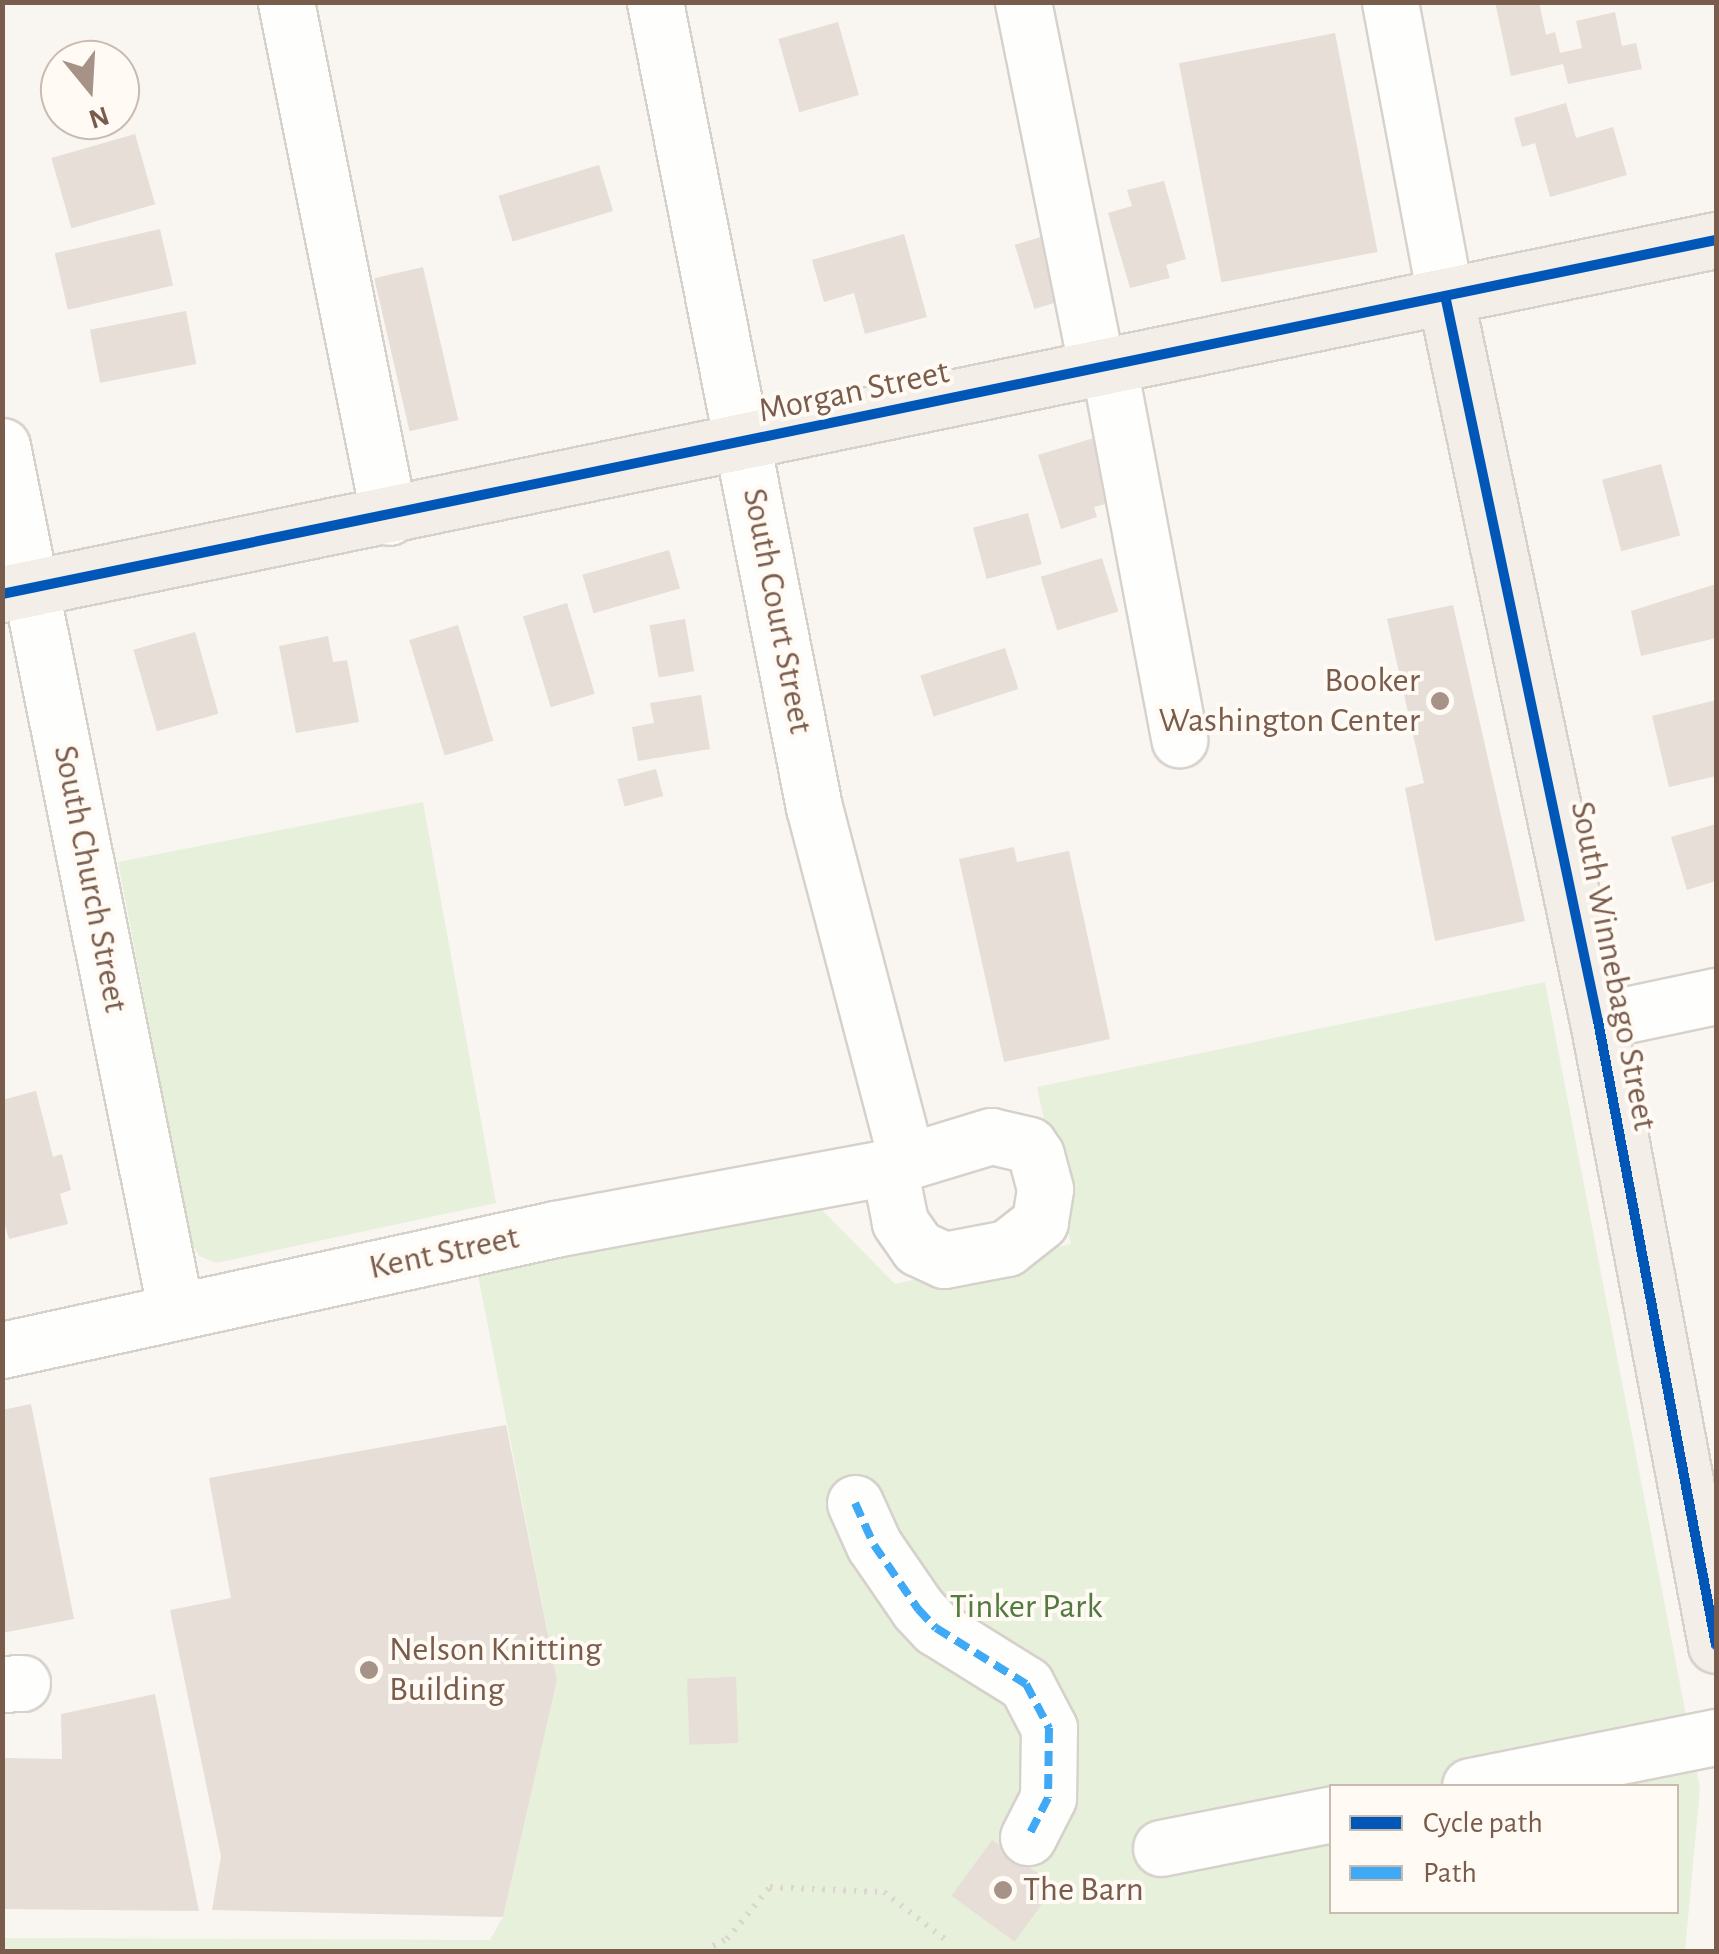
<!DOCTYPE html>
<html>
<head>
<meta charset="utf-8">
<style>
	body { margin:0 }
	#map { position:relative; width:1719px; height:1954px; overflow:hidden; background:#f9f5f0; font-family:"Alegreya Sans",sans-serif }
	div>[style] { position:absolute }
	.green>* { inset:0; background:#e7f0db }
	.building>* { inset:0; background:#e6ded7; transform-origin:0 0 }
	.path>* { height:6px; margin-top:-3px; transform-origin:0; background:repeating-linear-gradient(90deg,#dcd5d0 0 2.5px,transparent 0 10.5px) }
	.roads { filter:drop-shadow(2px 0 #d7d1cb) drop-shadow(-2px 0 #d7d1cb) drop-shadow(0 2px #d7d1cb) drop-shadow(0 -2px #d7d1cb) }
	.minor>* { height:55px; margin:-27.5px; padding:0 27.5px; transform-origin:27.5px; border-radius:27.5px; background:#fefefd }
	.major>* { height:55px; margin:-27.5px; padding:0 27.5px; transform-origin:27.5px; border-radius:27.5px; background:#f3eee8 }
	.quiet>* { height:8px; margin-top:-4px; transform-origin:0; background:repeating-linear-gradient(90deg,#3fa9f5 0 15px,transparent 0 23px) }
	.cycleway>* { height:10px; margin:-5px; padding:0 5px; transform-origin:5px; border-radius:5px; background:#0057b8 }
	.dots>* { width:28px; height:28px; translate:-50% -50%; box-sizing:border-box; border:5px solid #fffaf3; border-radius:50% }
	span { translate:-50% -50%; white-space:nowrap; text-align:center; line-height:1.15; -webkit-text-stroke:8px #fffaf3; paint-order:stroke }
	.street-label { font-size:35px; color:#7a5c4d }
	.poi-label { font-size:35px; color:#7a5c4d }
	.right { translate:-100% -50%; text-align:right }
	.left { translate:0 -50%; text-align:left }
	.park-label { font-size:35px; color:#537a41 }
	.frame { position:absolute; inset:0; border:5px solid #7a5c4d; pointer-events:none }
	.legend { position:absolute; left:1329px; top:1784px; width:350px; height:130px; box-sizing:border-box; background:#fffaf3; border:2px solid #cabbb1; margin:0; padding:12px 18px; list-style:none; font-size:30px; color:#7a5c4d }
	.legend li { display:flex; align-items:center; gap:20px; height:50px }
	.legend b { width:50px; border:2px solid #cabbb1 }
	.north { position:absolute; left:40px; top:40px; width:100px; height:100px; box-sizing:border-box; background:#fffaf3; border:2px solid #cabbb1; border-radius:50%; rotate:162deg; font-size:28px; font-weight:700; line-height:40px; text-align:center; color:#7a5c4d }
	.north::after { content:''; display:block; margin:auto; width:35px; height:45px; background:#a69286; clip-path:polygon(50% 0,100% 100%,50% 72%,0 100%) }
</style>
</head>
<body>
<div id="map">
	<div class="green">
		<i style="clip-path:polygon(423px 802px,496px 1203px,216px 1263px,199px 1256px,190px 1239px,118px 862px)"></i>
		<i style="clip-path:polygon(evenodd,1545px 982px,1700px 1788px,1685px 1951px,3px 1952px,3px 1938px,490px 1940px,503px 1917px,557px 1680px,478px 1275px,820px 1208px,895px 1284px,1071px 1244px,1037px 1087px,1545px 982px,1332px 1786px,1676px 1786px,1676px 1912px,1332px 1912px,1332px 1786px)"></i>
	</div>
	<div class="building">
		<i style="clip-path:polygon(1495px 2px,1539px 2px,1546px 35px,1555px 32px,1560px 53px,1582px 48px,1576px 21px,1615px 12px,1622px 46px,1636px 43px,1642px 69px,1568px 84px,1563px 64px,1511px 76px)"></i>
		<i style="left:838px;top:22px;width:76px;height:62px;rotate:74deg"></i>
		<i style="left:1335px;top:33px;width:223px;height:159px;rotate:79deg"></i>
		<i style="clip-path:polygon(1566px 103px,1576px 138px,1613px 127px,1627px 175px,1550px 197px,1535px 143px,1522px 147px,1514px 118px)"></i>
		<i style="left:135px;top:134px;width:73px;height:87px;rotate:74deg"></i>
		<i style="left:599px;top:165px;width:48px;height:105px;rotate:73deg"></i>
		<i style="clip-path:polygon(1164px 181px,1186px 259px,1166px 265px,1170px 278px,1130px 288px,1108px 213px,1132px 206px,1127px 190px)"></i>
		<i style="left:160px;top:229px;width:58px;height:108px;rotate:77deg"></i>
		<i style="left:1054px;top:233px;width:67px;height:41px;rotate:73deg"></i>
		<i style="clip-path:polygon(904px 234px,927px 317px,865px 334px,854px 293px,824px 302px,812px 260px)"></i>
		<i style="left:423px;top:267px;width:157px;height:50px;rotate:77deg"></i>
		<i style="left:186px;top:311px;width:54px;height:98px;rotate:79deg"></i>
		<i style="clip-path:polygon(1094px 438px,1113px 502px,1094px 507px,1097px 517px,1061px 529px,1038px 455px)"></i>
		<i style="left:1661px;top:464px;width:74px;height:61px;rotate:75deg"></i>
		<i style="left:1028px;top:513px;width:53px;height:57px;rotate:75deg"></i>
		<i style="left:669px;top:550px;width:40px;height:90px;rotate:74deg"></i>
		<i style="left:1102px;top:558px;width:56px;height:64px;rotate:73deg"></i>
		<i style="clip-path:polygon(1716px 584px,1716px 638px,1641px 656px,1631px 611px)"></i>
		<i style="left:567px;top:603px;width:95px;height:46px;rotate:73deg"></i>
		<i style="clip-path:polygon(1453px 605px,1525px 921px,1435px 941px,1405px 788px,1424px 783px,1387px 619px)"></i>
		<i style="left:685px;top:619px;width:53px;height:36px;rotate:80deg"></i>
		<i style="left:458px;top:625px;width:121px;height:51px;rotate:73deg"></i>
		<i style="left:195px;top:632px;width:85px;height:64px;rotate:74deg"></i>
		<i style="clip-path:polygon(328px 636px,333px 662px,347px 660px,359px 722px,296px 733px,279px 646px)"></i>
		<i style="left:1005px;top:648px;width:43px;height:89px;rotate:72deg"></i>
		<i style="clip-path:polygon(701px 695px,710px 749px,638px 761px,632px 727px,654px 723px,650px 703px)"></i>
		<i style="clip-path:polygon(1716px 700px,1716px 776px,1669px 787px,1652px 716px)"></i>
		<i style="left:656px;top:769px;width:28px;height:40px;rotate:75deg"></i>
		<i style="clip-path:polygon(1716px 824px,1716px 881px,1687px 890px,1671px 837px)"></i>
		<i style="clip-path:polygon(1014px 847px,1017px 862px,1069px 851px,1110px 1039px,1004px 1062px,959px 859px)"></i>
		<i style="clip-path:polygon(36px 1091px,53px 1157px,62px 1154px,71px 1190px,60px 1194px,68px 1224px,9px 1239px,2px 1215px,2px 1100px)"></i>
		<i style="clip-path:polygon(31px 1404px,74px 1619px,2px 1633px,2px 1410px)"></i>
		<i style="clip-path:polygon(506px 1425px,557px 1680px,503px 1917px,212px 1910px,221px 1856px,170px 1610px,231px 1598px,209px 1478px)"></i>
		<i style="left:736px;top:1677px;width:66px;height:49px;rotate:88deg"></i>
		<i style="clip-path:polygon(155px 1694px,199px 1911px,2px 1909px,2px 1758px,62px 1759px,61px 1714px)"></i>
		<i style="left:992px;top:1840px;width:78px;height:69px;rotate:36deg"></i>
	</div>
	<div class="path">
		<i style="left:713px;top:1946px;width:16px;rotate:-27deg"></i>
		<i style="left:727px;top:1939px;width:67px;rotate:-50.4deg"></i>
		<i style="left:770px;top:1887px;width:114px;rotate:2.5deg"></i>
		<i style="left:884px;top:1892px;width:83px;rotate:37.7deg"></i>
	</div>
	<div class="roads">
		<div class="minor">
			<i style="left:286px;top:2px;width:525px;rotate:78.69deg"></i>
			<i style="left:655px;top:2px;width:821px;rotate:78.83deg"></i>
			<i style="left:814px;top:807px;width:362px;rotate:75.3deg"></i>
			<i style="left:1023px;top:2px;width:375px;rotate:78.6deg"></i>
			<i style="left:1390px;top:2px;width:303px;rotate:79.4deg"></i>
			<i style="left:1109px;top:367px;width:379px;rotate:79.3deg"></i>
			<i style="left:2px;top:446px;width:883px;rotate:78.64deg"></i>
			<i style="left:1598px;top:1021px;width:121px;rotate:-12deg"></i>
			<i style="left:2px;top:1350px;width:566px;rotate:-12.34deg"></i>
			<i style="left:555px;top:1229px;width:340px;rotate:-10.5deg"></i>
			<i style="left:889px;top:1167px;width:107px;rotate:-16.9deg"></i>
			<i style="left:991px;top:1136px;width:39px;rotate:13deg"></i>
			<i style="left:1029px;top:1145px;width:12px;rotate:55deg"></i>
			<i style="left:1036px;top:1155px;width:35px;rotate:75deg"></i>
			<i style="left:1045px;top:1189px;width:33px;rotate:99deg"></i>
			<i style="left:1040px;top:1222px;width:42px;rotate:141.8deg"></i>
			<i style="left:1007px;top:1248px;width:64px;rotate:169.2deg"></i>
			<i style="left:944px;top:1260px;width:29px;rotate:-155deg"></i>
			<i style="left:918px;top:1248px;width:32px;rotate:-125deg"></i>
			<i style="left:900px;top:1222px;width:56px;rotate:-101.3deg"></i>
			<i style="left:855px;top:1503px;width:46px;rotate:65.7deg"></i>
			<i style="left:874px;top:1545px;width:78px;rotate:55.5deg"></i>
			<i style="left:918px;top:1609px;width:26px;rotate:47deg"></i>
			<i style="left:936px;top:1628px;width:106px;rotate:31.9deg"></i>
			<i style="left:1026px;top:1684px;width:50px;rotate:62.4deg"></i>
			<i style="left:1049px;top:1728px;width:70px;rotate:90.8deg"></i>
			<i style="left:1048px;top:1798px;width:44px;rotate:117.1deg"></i>
			<i style="left:2px;top:1684px;width:20px;rotate:-3deg"></i>
			<i style="left:1470px;top:1786px;width:251px;rotate:-11.3deg"></i>
			<i style="left:1161px;top:1848px;width:174px;rotate:-11.2deg"></i>
		</div>
		<div class="major">
			<i style="left:1446px;top:300px;width:737px;rotate:78.1deg"></i>
			<i style="left:1598px;top:1021px;width:635px;rotate:79.29deg"></i>
			<i style="left:2px;top:594px;width:1750px;rotate:-11.67deg"></i>
		</div>
	</div>
	<div class="quiet">
		<i style="left:855px;top:1503px;width:46px;rotate:65.7deg"></i>
		<i style="left:874px;top:1545px;width:78px;rotate:55.5deg"></i>
		<i style="left:918px;top:1609px;width:26px;rotate:47deg"></i>
		<i style="left:936px;top:1628px;width:106px;rotate:31.9deg"></i>
		<i style="left:1026px;top:1684px;width:50px;rotate:62.4deg"></i>
		<i style="left:1049px;top:1728px;width:70px;rotate:90.8deg"></i>
		<i style="left:1048px;top:1798px;width:44px;rotate:117.1deg"></i>
	</div>
	<div class="cycleway">
		<i style="left:1446px;top:300px;width:737px;rotate:78.1deg"></i>
		<i style="left:1598px;top:1021px;width:635px;rotate:79.29deg"></i>
		<i style="left:2px;top:594px;width:1750px;rotate:-11.67deg"></i>
	</div>
	<div class="dots">
		<i style="left:1440px;top:701px;background:#a69286"></i>
		<i style="left:369px;top:1670px;background:#a69286"></i>
		<i style="left:1003px;top:1890px;background:#a69286"></i>
	</div>
	<div class="street-label">
		<span style="left:854px;top:392px;rotate:-12deg">Morgan Street</span>
		<span style="left:777px;top:611px;rotate:79deg">South Court Street</span>
		<span style="left:90px;top:879px;rotate:79deg">South Church Street</span>
		<span style="left:1613px;top:966px;rotate:79deg">South Winnebago Street</span>
		<span style="left:444px;top:1253px;rotate:-12deg">Kent Street</span>
	</div>
	<div class="poi-label">
		<span class="right" style="left:1420px;top:701px">Booker<br>Washington Center</span>
		<span class="left" style="left:389px;top:1670px">Nelson Knitting<br>Building</span>
		<span class="left" style="left:1023px;top:1890px">The Barn</span>
	</div>
	<div class="park-label">
		<span style="left:1026px;top:1607px">Tinker Park</span>
	</div>
	<div class="frame"></div>
	<ul class="legend">
	<li><b style="height:12px;background:#0057b8"></b>Cycle path</li>
	<li><b style="height:12px;background:#3fa9f5"></b>Path</li>
	</ul>
	<div class="north">N</div>
</div>
</body>
</html>
